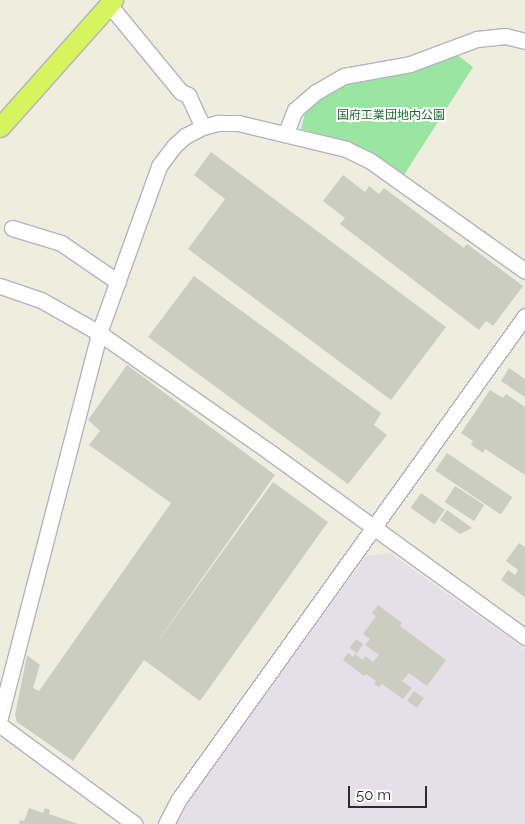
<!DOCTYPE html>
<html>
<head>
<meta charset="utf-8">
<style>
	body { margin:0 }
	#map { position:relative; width:525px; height:824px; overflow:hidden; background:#eeeedf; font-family:Raleway,"Noto Sans JP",sans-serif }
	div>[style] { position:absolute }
	.industrial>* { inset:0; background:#e5dfe7 }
	.green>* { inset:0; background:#9ae5a1 }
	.building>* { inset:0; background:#cccdc1; transform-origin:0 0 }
	.roads { filter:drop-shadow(1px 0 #b6b2c0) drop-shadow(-1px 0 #b6b2c0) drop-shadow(0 1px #b6b2c0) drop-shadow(0 -1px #b6b2c0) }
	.minor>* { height:15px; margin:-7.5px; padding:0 7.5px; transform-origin:7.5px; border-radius:7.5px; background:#fff }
	.major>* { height:19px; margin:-9.5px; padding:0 9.5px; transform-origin:9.5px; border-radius:9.5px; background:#d7f45e }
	span { translate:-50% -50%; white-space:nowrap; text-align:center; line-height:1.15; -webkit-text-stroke:4px #fff; paint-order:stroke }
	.park-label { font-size:12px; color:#196d2c }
	.scale { position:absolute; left:348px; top:786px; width:79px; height:22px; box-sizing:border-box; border:2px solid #2c2c2c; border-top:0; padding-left:6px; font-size:15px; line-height:18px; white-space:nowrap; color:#2c2c2c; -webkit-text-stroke:4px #fff; paint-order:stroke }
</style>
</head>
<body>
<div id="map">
	<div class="industrial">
		<i style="clip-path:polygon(390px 553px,525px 649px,525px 824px,174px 824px,186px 803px,366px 556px)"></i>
	</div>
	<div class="green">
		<i style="clip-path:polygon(455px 53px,473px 67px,404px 175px,372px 154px,346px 141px,301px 129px,306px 108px,333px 89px,351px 82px)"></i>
	</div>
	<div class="building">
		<i style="clip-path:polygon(211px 152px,446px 327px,391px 400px,188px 249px,225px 199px,194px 175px)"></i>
		<i style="clip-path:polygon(343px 175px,365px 192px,369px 186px,379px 194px,384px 188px,464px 248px,467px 244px,523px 286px,493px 326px,486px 321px,479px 330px,340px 224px,345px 218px,323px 201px)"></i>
		<i style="clip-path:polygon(194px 276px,381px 413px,374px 425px,387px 435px,348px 484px,148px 337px)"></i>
		<i style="clip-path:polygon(127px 365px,275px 475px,150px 652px,273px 482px,328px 522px,200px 701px,144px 660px,73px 761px,17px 722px,15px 715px,27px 655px,40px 665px,33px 688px,39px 691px,171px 503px,89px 445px,100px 431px,88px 420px)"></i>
		<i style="clip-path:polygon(509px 368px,525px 379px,525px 397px,501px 381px)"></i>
		<i style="clip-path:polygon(490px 390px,503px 398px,506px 394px,525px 407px,525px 475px,485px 449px,483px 453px,471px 445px,473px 441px,461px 433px)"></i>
		<i style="left:447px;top:453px;width:79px;height:21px;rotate:34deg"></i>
		<i style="left:455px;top:486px;width:35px;height:19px;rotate:33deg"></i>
		<i style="left:421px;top:493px;width:29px;height:18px;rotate:35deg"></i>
		<i style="clip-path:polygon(447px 510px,472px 528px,460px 534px,440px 520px)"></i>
		<i style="clip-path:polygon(519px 543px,525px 547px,525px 597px,501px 580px,508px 570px,515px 575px,518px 570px,506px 561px)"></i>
		<i style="clip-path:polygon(378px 605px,402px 623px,400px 626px,446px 660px,427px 686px,409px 673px,402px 681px,412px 688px,403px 699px,382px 684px,379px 687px,374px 684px,376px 681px,366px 674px,364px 676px,343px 660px,348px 653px,353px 657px,355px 654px,363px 660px,365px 656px,373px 662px,379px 655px,365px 645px,370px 639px,363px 634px,376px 616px,372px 613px)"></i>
		<i style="left:356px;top:639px;width:9px;height:11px;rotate:36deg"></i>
		<i style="left:414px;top:691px;width:12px;height:12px;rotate:35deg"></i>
		<i style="clip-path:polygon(29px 808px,43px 813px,45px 808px,50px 810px,49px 814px,78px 824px,19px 824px,20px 820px,24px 821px)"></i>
	</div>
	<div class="roads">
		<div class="minor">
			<i style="left:107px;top:8px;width:10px;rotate:29deg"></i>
			<i style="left:116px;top:13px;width:102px;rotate:50.6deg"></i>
			<i style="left:181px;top:92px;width:8px;rotate:23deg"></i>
			<i style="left:188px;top:95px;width:35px;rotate:65deg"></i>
			<i style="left:286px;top:133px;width:25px;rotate:-69deg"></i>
			<i style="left:295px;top:110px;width:28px;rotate:-41deg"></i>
			<i style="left:316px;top:92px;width:32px;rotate:-30deg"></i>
			<i style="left:344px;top:76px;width:67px;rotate:-10.3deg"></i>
			<i style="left:410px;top:64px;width:72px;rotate:-20.5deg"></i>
			<i style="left:477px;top:39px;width:28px;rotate:-6deg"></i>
			<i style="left:505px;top:36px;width:21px;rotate:14deg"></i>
			<i style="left:12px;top:228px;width:51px;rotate:17deg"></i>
			<i style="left:61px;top:243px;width:69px;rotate:34.4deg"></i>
			<i style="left:0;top:286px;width:43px;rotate:18.9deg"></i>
			<i style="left:41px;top:300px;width:67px;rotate:29.6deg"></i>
			<i style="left:99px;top:333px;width:210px;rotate:34.9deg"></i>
			<i style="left:271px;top:453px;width:314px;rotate:35.9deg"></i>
			<i style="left:0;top:717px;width:397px;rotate:-75.5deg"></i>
			<i style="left:99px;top:333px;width:177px;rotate:-70.2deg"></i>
			<i style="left:159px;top:166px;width:25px;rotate:-53deg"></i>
			<i style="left:174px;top:146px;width:15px;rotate:-42deg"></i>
			<i style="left:185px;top:136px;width:20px;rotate:-27deg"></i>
			<i style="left:203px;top:127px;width:16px;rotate:-15deg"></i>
			<i style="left:218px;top:123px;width:20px"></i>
			<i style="left:238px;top:123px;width:111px;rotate:13.5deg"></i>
			<i style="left:346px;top:149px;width:25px;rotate:26deg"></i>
			<i style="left:369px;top:160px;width:191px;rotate:35.4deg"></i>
			<i style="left:0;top:725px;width:167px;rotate:36.3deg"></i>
			<i style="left:166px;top:824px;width:28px;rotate:-63deg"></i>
			<i style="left:179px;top:799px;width:594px;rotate:-54.38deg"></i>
		</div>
		<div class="major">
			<i style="left:0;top:127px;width:170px;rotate:-48.3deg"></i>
		</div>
	</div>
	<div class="park-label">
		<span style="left:391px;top:116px">国府工業団地内公園</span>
	</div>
	<div class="scale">50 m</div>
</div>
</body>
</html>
